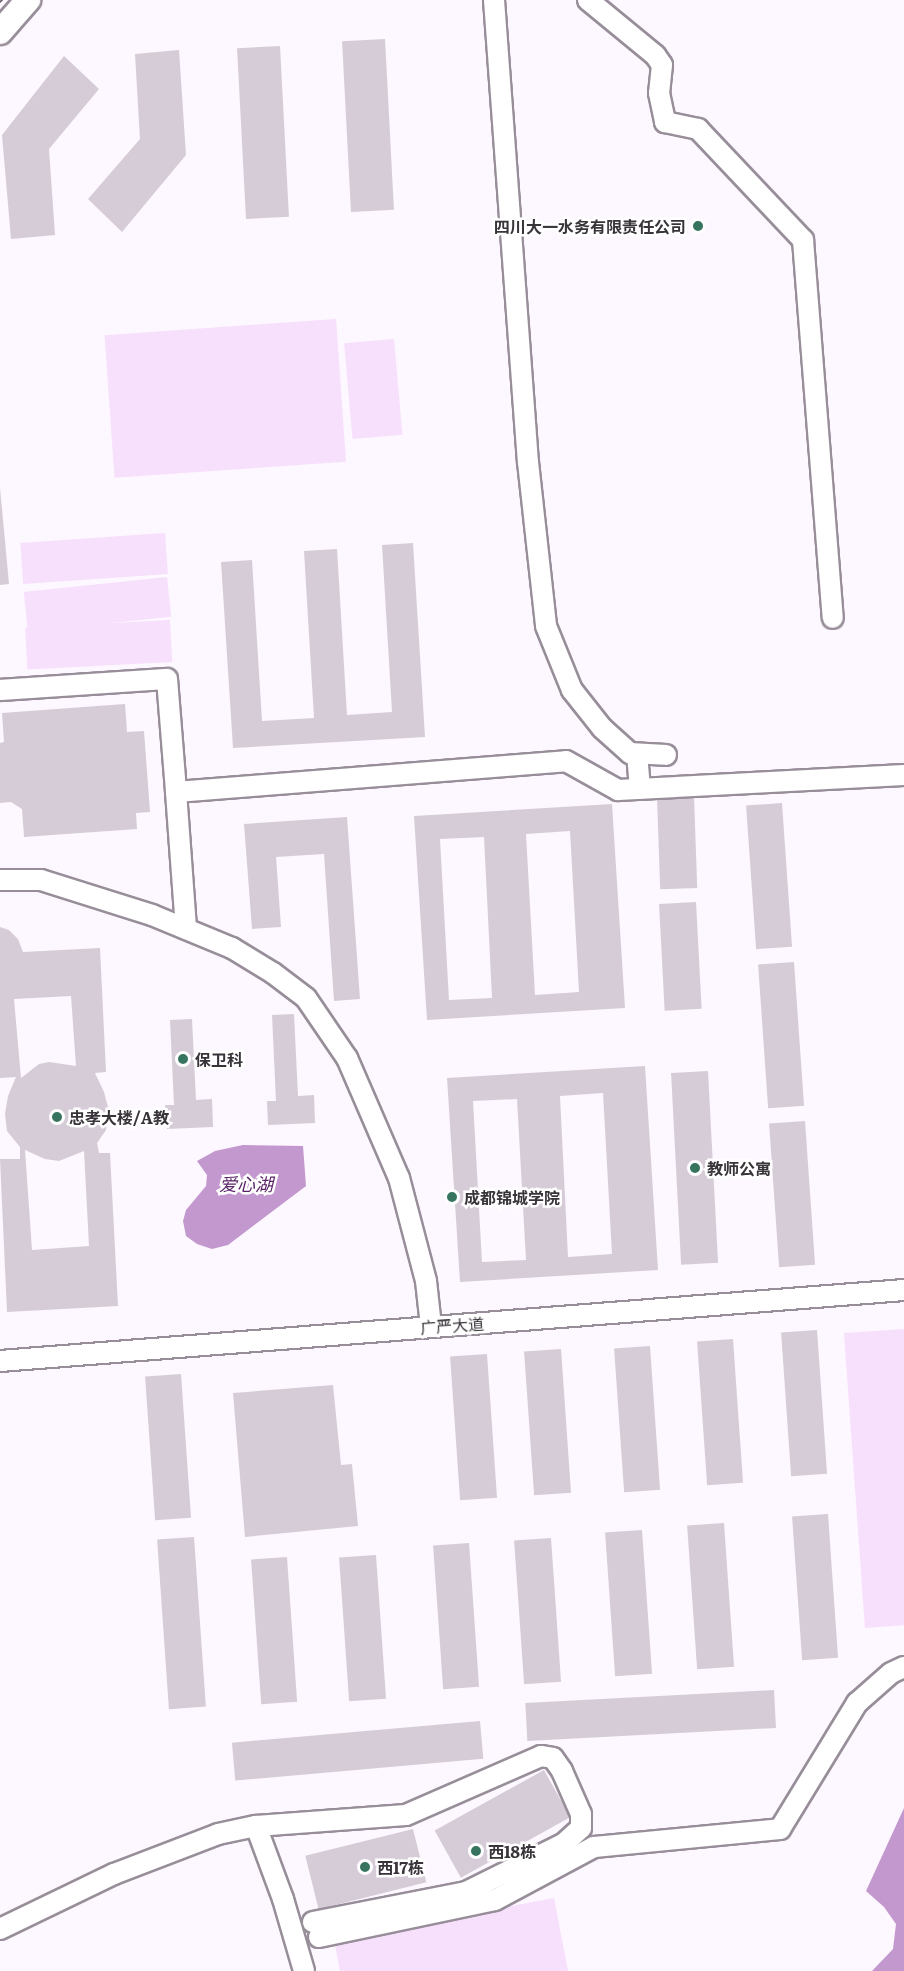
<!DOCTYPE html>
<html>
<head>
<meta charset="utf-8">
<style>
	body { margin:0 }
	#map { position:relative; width:904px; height:1971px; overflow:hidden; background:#fdf7ff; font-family:Literata,"Noto Sans SC",serif }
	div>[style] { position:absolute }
	.green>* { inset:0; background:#f7e0fc; transform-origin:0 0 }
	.water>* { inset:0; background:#c398ce }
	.building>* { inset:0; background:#d6ccd8; transform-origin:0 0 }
	.roads { filter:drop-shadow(2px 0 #988e9a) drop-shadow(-2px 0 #988e9a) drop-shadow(0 2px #988e9a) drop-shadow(0 -2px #988e9a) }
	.minor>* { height:20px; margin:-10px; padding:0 10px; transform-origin:10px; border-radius:10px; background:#fff }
	.major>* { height:24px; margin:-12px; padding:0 12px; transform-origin:12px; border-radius:12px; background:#fff }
	.tram>* { height:1.5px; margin:-0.75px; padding:0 0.75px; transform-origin:0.75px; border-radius:0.75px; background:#6a656b }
	.dots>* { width:16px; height:16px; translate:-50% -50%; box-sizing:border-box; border:3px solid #fff; border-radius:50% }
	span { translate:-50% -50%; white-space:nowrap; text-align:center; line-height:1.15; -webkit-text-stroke:5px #fff; paint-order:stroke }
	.poi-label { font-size:16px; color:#383439; font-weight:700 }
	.right { translate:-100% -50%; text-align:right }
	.left { translate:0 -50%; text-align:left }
	.street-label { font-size:16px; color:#383439 }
	.water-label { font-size:18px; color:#5a2567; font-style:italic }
</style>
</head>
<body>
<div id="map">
	<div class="green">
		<i style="left:336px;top:319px;width:143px;height:232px;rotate:86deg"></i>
		<i style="left:394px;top:339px;width:96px;height:50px;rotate:85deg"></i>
		<i style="left:165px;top:533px;width:41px;height:145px;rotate:86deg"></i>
		<i style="left:167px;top:577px;width:40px;height:144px;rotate:84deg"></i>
		<i style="left:170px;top:620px;width:42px;height:145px;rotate:87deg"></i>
		<i style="clip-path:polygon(904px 1329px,904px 1625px,865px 1628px,844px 1333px)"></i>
		<i style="clip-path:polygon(554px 1898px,568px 1971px,340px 1971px,334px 1940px)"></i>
	</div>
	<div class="water">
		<i style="clip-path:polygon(243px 1145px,303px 1146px,306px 1186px,228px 1245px,212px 1249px,197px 1244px,186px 1236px,183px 1221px,186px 1210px,206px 1186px,207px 1175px,197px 1161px,215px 1151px)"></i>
		<i style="clip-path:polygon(904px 1808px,904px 1971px,872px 1971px,893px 1949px,896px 1924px,884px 1907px,866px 1891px)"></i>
	</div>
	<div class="building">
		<i style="left:385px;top:39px;width:171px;height:43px;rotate:87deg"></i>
		<i style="left:280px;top:46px;width:171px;height:43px;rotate:87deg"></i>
		<i style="clip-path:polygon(179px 50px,186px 155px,122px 232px,88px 199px,140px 139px,135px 54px)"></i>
		<i style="clip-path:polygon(64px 56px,99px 89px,49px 149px,55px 235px,11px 239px,2px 135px)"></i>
		<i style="clip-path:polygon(0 488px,9px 584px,0 585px)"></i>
		<i style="clip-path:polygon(413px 543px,425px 737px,233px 748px,221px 562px,252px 560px,262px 721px,314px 718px,304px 551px,337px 549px,347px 715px,392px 712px,382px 545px)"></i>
		<i style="clip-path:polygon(125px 704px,127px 732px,144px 731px,150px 812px,136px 813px,137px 829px,24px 837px,22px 809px,11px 802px,0 803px,0 743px,4px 742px,2px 713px)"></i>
		<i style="left:694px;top:796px;width:92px;height:37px;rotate:88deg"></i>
		<i style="left:782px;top:803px;width:144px;height:36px;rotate:86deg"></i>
		<i style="clip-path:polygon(evenodd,612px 804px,625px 1008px,427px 1020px,414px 816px,612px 804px,570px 831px,579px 992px,535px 995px,526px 834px,570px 831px,612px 804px,484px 837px,492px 998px,449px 1000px,440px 839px,484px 837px)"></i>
		<i style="clip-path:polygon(347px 817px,360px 999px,334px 1001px,324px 854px,276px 857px,281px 927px,252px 929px,244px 824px)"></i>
		<i style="left:696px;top:902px;width:107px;height:37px;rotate:87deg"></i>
		<i style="clip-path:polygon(evenodd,0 927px,9px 930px,18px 939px,23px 952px,100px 948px,106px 1072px,95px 1073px,104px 1092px,109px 1111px,106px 1130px,97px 1143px,99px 1153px,110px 1153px,118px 1306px,7px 1312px,0 1159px,20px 1159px,20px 1147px,7px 1131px,5px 1114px,8px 1096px,16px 1077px,0 1078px,0 927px,71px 996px,76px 1066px,49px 1062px,39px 1064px,21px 1078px,14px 999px,71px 996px,0 927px,25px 1150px,45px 1159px,59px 1161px,84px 1151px,89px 1246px,32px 1250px,25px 1150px)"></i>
		<i style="left:794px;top:962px;width:144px;height:36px;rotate:86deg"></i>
		<i style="clip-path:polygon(294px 1014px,298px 1096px,314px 1095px,315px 1123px,268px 1125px,267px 1101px,276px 1101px,272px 1015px)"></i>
		<i style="clip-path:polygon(192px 1019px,196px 1100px,212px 1099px,213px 1127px,167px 1129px,165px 1105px,174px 1105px,170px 1020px)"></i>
		<i style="clip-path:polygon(evenodd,645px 1066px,658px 1270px,460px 1282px,447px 1078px,645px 1066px,603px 1093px,612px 1254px,568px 1257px,560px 1096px,603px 1093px,645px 1066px,517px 1099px,526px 1260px,482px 1262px,473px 1101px,517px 1099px)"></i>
		<i style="left:708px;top:1071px;width:192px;height:37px;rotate:87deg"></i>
		<i style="left:805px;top:1121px;width:144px;height:36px;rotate:86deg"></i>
		<i style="left:817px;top:1330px;width:144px;height:36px;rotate:86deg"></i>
		<i style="left:733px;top:1339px;width:144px;height:36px;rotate:86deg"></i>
		<i style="left:650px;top:1346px;width:144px;height:36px;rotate:86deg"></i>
		<i style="left:561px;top:1349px;width:144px;height:37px;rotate:86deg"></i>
		<i style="left:487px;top:1354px;width:144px;height:37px;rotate:86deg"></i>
		<i style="left:181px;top:1374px;width:144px;height:36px;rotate:86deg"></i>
		<i style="clip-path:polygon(333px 1385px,341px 1465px,352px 1464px,358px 1526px,245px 1537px,233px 1393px)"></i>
		<i style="left:828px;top:1514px;width:144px;height:36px;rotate:86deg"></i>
		<i style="left:724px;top:1523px;width:144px;height:37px;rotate:86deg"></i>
		<i style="left:642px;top:1530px;width:144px;height:37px;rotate:86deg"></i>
		<i style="left:194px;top:1537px;width:170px;height:37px;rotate:86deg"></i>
		<i style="left:551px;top:1538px;width:144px;height:37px;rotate:86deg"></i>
		<i style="left:469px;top:1543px;width:144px;height:36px;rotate:86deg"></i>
		<i style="left:376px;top:1555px;width:144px;height:37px;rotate:86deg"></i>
		<i style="left:287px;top:1557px;width:145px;height:36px;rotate:86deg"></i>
		<i style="left:774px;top:1690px;width:38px;height:249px;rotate:87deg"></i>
		<i style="left:480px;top:1721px;width:38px;height:249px;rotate:85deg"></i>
		<i style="left:544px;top:1770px;width:54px;height:125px;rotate:61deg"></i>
		<i style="left:413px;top:1829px;width:55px;height:111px;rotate:76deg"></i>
	</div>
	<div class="roads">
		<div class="minor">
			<i style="left:494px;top:0;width:463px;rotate:85.8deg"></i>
			<i style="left:528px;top:462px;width:165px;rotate:83.7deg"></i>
			<i style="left:546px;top:626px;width:69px;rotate:67.9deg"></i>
			<i style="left:572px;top:690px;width:48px;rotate:51.7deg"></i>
			<i style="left:602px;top:728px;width:38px;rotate:42deg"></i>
			<i style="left:630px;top:753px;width:36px;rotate:3deg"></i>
			<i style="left:588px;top:0;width:87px;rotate:39.4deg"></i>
			<i style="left:655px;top:55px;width:12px;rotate:55deg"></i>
			<i style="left:662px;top:65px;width:28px;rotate:96deg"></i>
			<i style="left:659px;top:93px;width:30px;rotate:78deg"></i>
			<i style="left:665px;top:122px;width:34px;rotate:12deg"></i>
			<i style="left:698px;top:129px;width:153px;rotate:46.6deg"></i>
			<i style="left:803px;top:240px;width:379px;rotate:85.5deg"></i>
			<i style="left:0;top:690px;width:167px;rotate:-3.8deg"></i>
			<i style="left:167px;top:679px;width:113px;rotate:85.4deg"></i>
			<i style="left:176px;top:792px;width:391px;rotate:-4.5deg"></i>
			<i style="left:566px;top:761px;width:60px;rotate:29.1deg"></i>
			<i style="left:618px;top:790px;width:286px;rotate:-3deg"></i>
			<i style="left:637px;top:754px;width:35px;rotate:85deg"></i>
			<i style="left:176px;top:792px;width:137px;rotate:85.8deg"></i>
			<i style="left:0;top:880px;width:41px"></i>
			<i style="left:41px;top:880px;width:116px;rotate:17.5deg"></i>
			<i style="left:152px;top:915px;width:87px;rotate:22.4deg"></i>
			<i style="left:232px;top:948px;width:48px;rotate:31.4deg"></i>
			<i style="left:273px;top:973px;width:41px;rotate:37.1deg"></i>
			<i style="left:306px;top:998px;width:73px;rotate:55.7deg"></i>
			<i style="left:347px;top:1058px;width:131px;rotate:66.6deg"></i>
			<i style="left:399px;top:1178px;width:106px;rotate:75.3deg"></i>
			<i style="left:426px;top:1281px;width:45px;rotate:83.7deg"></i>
			<i style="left:0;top:1361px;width:907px;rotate:-4.49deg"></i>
			<i style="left:256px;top:1826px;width:150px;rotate:-4.2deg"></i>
			<i style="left:406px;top:1815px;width:147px;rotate:-23.6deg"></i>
			<i style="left:541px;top:1756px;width:12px;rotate:9deg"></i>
			<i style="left:553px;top:1758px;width:16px;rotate:55deg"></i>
			<i style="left:562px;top:1771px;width:47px;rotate:66.2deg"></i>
			<i style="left:581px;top:1814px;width:14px;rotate:90deg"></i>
			<i style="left:581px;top:1828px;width:24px;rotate:138deg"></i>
			<i style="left:563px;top:1844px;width:108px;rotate:153.7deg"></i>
			<i style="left:466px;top:1892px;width:156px;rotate:168.9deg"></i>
			<i style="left:0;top:1929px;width:127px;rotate:-25.8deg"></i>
			<i style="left:114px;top:1874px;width:111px;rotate:-21deg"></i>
			<i style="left:218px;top:1834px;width:39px;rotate:-12deg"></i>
			<i style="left:256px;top:1826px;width:78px;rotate:69.7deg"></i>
			<i style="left:283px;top:1899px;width:75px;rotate:73.7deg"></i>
			<i style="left:319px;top:1937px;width:180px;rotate:-11.9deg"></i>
			<i style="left:495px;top:1900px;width:112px;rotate:-28.2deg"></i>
			<i style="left:594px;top:1847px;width:187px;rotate:-5.5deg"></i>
			<i style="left:780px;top:1829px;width:148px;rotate:-58.6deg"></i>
			<i style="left:857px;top:1703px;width:45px;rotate:-41.4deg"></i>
			<i style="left:891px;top:1673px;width:14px;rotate:-25deg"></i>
		</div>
		<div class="major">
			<i style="left:0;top:32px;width:43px;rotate:-48.8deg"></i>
		</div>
	</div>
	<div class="tram">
		<i style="left:0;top:2px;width:3px;rotate:-45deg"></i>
	</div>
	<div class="dots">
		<i style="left:698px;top:226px;background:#367460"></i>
		<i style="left:183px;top:1059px;background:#367460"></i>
		<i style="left:57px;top:1117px;background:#367460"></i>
		<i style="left:695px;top:1168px;background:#367460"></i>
		<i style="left:452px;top:1197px;background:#367460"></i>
		<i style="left:476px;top:1851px;background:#367460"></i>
		<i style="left:365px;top:1867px;background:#367460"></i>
	</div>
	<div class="poi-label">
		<span class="right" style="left:686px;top:226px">四川大一水务有限责任公司</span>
		<span class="left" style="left:195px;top:1059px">保卫科</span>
		<span class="left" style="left:69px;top:1117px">忠孝大楼/A教</span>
		<span class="left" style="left:707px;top:1168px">教师公寓</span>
		<span class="left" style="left:464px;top:1197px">成都锦城学院</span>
		<span class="left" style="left:488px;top:1851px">西18栋</span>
		<span class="left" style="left:377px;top:1867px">西17栋</span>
	</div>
	<div class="street-label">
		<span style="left:452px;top:1325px;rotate:-4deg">广严大道</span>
	</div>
	<div class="water-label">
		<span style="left:246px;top:1184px">爱心湖</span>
	</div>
</div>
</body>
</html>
